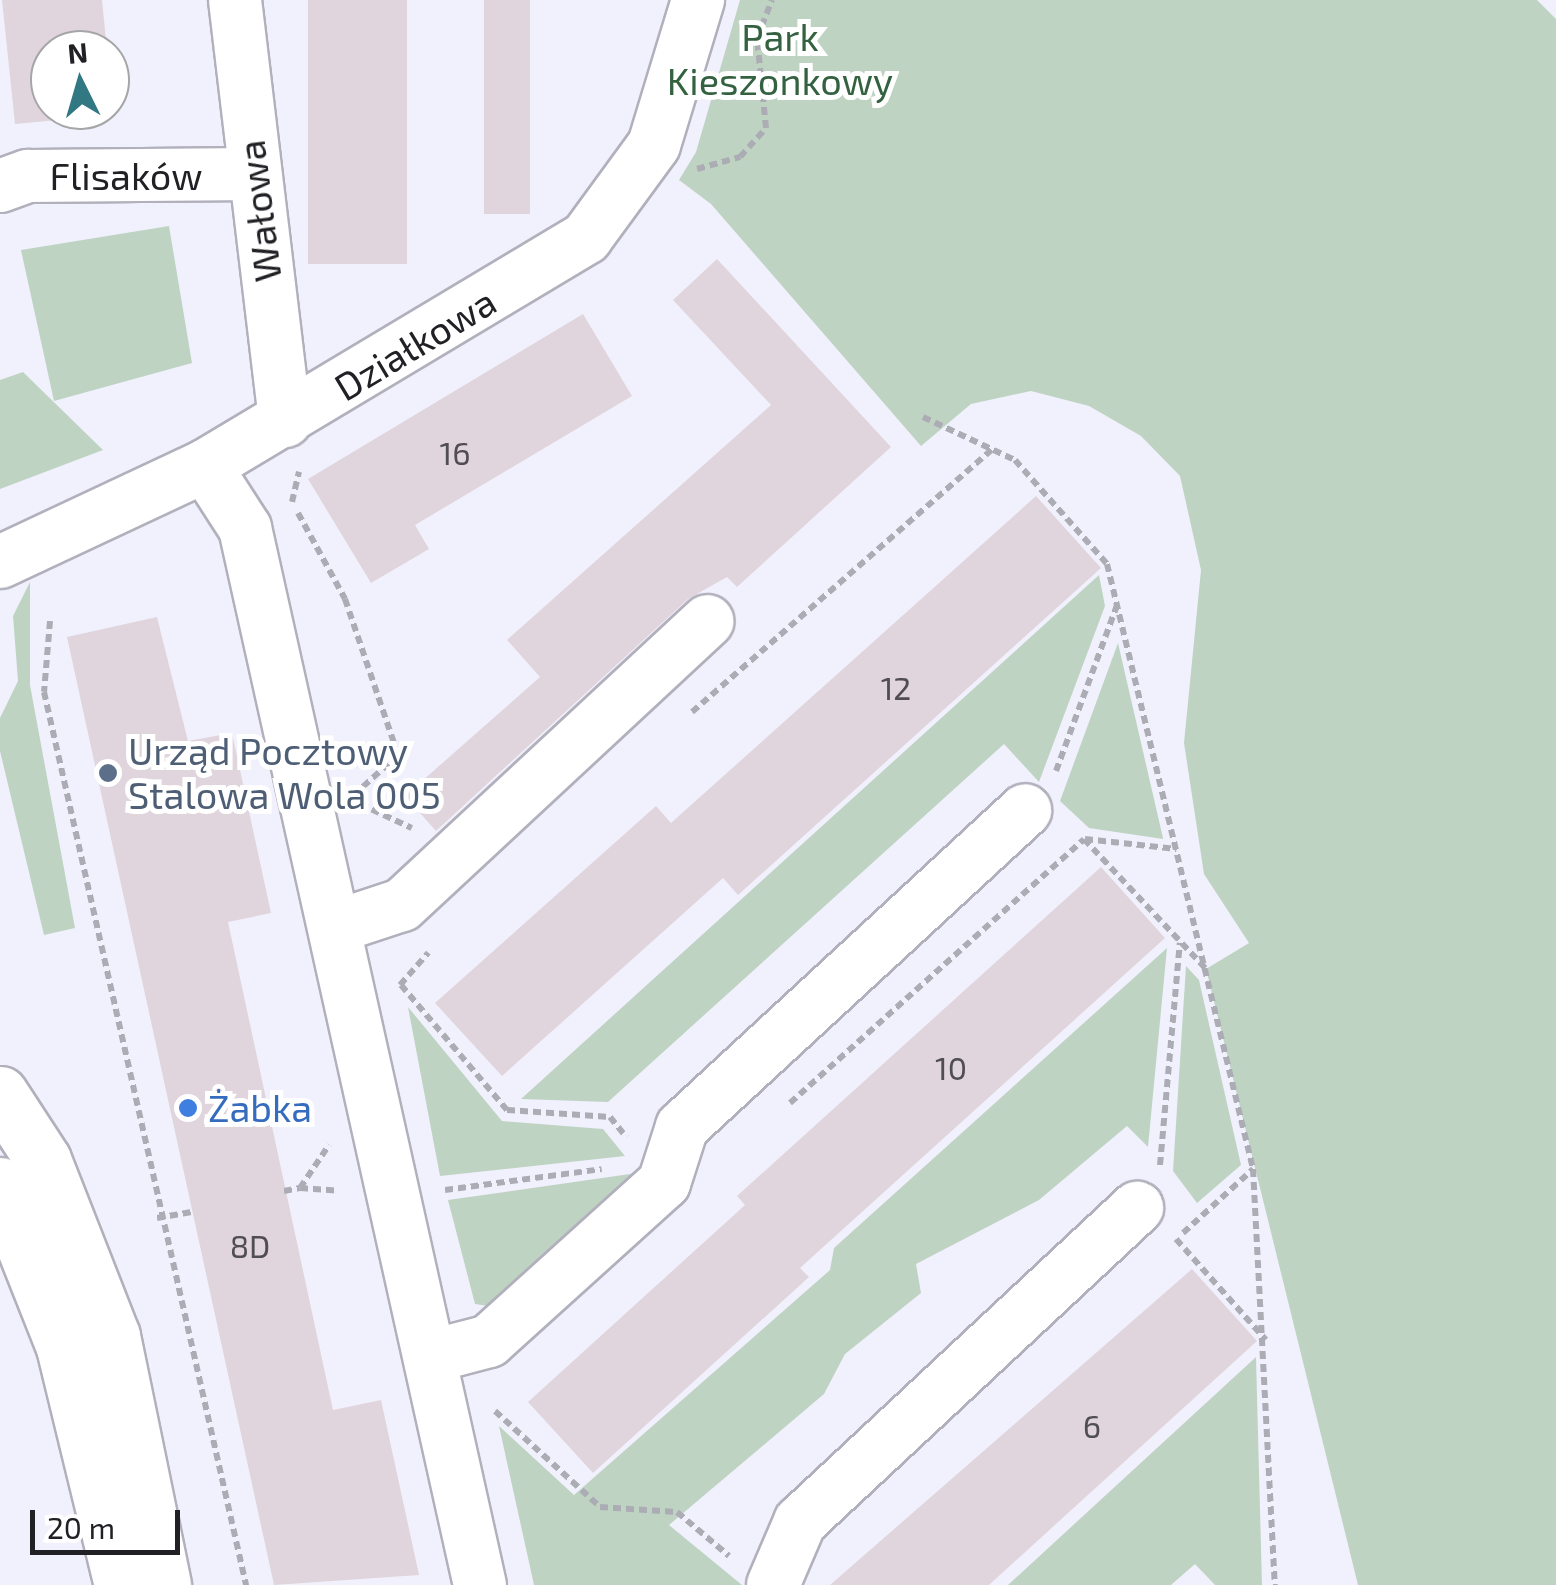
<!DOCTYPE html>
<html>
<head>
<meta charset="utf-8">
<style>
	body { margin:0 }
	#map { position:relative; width:1556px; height:1585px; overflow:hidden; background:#f1f1fd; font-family:"Exo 2",sans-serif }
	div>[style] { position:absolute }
	.green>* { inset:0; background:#bfd3c3 }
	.building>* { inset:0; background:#e0d5dc; transform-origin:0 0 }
	.path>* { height:6px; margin-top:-3px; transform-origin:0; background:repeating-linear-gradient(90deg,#acacb5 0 8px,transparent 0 13px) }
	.roads { filter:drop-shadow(2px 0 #b1b0bc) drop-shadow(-2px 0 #b1b0bc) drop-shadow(0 2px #b1b0bc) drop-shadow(0 -2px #b1b0bc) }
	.minor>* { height:52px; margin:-26px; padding:0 26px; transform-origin:26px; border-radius:26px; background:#fff }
	.tertiary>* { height:55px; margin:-27.5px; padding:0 27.5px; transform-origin:27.5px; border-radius:27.5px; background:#fff }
	.dots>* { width:28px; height:28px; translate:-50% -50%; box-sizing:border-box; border:5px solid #fff; border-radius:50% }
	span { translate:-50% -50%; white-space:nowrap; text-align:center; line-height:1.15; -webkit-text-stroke:10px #fff; paint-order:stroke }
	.number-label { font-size:32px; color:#514e53 }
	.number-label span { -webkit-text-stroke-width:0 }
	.park-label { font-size:38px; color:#346241 }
	.street-label { font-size:38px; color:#212125 }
	.service-label { font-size:38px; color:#4e5e75 }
	.left { translate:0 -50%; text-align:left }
	.shop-label { font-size:38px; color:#366cbe }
	.north { position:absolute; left:30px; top:30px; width:100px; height:100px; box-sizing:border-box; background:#fff; border:2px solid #a6a6a8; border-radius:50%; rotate:355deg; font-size:28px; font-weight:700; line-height:40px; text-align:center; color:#212125 }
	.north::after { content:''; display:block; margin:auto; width:35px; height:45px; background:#317883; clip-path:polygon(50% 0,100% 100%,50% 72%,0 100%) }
	.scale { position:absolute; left:30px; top:1510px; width:150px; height:45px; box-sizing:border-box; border:5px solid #212125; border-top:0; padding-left:12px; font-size:30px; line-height:35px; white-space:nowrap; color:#212125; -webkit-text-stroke:8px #fff; paint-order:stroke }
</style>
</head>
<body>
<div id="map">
	<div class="green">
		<i style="clip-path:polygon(740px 0,1537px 0,1556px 19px,1556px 1585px,1358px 1585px,1206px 969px,1249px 943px,1204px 874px,1184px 743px,1201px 570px,1180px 476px,1141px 436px,1089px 406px,1031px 391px,971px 404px,921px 446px,711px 204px,679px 180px,696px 152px)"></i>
		<i style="clip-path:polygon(169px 226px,192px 363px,54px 401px,21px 250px)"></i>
		<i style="clip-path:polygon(23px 372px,103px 450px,0 489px,0 380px)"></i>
		<i style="clip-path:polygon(1099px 575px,1105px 606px,1039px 782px,1004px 744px,608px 1102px,521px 1099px)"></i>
		<i style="clip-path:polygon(30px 582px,30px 685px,75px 928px,44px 935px,0 751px,0 718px,18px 681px,13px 616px)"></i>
		<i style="clip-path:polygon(1118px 643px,1163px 838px,1163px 839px,1089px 828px,1060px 801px)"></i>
		<i style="clip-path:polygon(1167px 948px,1148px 1147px,1127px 1126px,1039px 1200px,916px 1264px,921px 1293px,845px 1354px,824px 1394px,669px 1525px,742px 1585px,534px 1585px,499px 1426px,574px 1495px,830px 1270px,834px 1248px)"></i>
		<i style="clip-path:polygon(1186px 966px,1199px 980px,1241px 1165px,1197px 1203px,1173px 1171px)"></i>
		<i style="clip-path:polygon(408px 1007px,502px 1121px,603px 1129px,625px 1156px,440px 1176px)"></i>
		<i style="clip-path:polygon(644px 1172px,495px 1307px,475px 1304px,448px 1200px)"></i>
		<i style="clip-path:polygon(1256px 1357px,1262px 1585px,1215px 1585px,1195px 1564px,1171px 1585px,1008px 1585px)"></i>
	</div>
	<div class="building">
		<i style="clip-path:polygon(2px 0,102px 0,107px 50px,50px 50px,50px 110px,110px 110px,110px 85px,113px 115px,15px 124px)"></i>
		<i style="left:308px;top:0;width:99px;height:264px"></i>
		<i style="left:484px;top:0;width:46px;height:214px"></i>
		<i style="clip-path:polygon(717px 259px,891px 447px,737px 587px,727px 577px,688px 599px,436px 831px,405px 796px,540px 677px,507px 640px,771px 405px,673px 300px)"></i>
		<i style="clip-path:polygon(583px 314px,632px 396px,415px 525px,429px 549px,371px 583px,308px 479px)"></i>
		<i style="clip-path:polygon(1036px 496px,1101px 568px,738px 895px,723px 878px,502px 1076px,435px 1003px,656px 806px,671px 823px)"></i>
		<i style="clip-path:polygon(157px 617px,188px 741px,232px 733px,271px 913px,228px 922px,333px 1410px,381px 1400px,419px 1575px,274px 1585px,67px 637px)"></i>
		<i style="clip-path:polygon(1101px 867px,1165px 938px,800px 1268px,809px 1277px,593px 1473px,528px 1402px,745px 1205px,737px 1196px)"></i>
		<i style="clip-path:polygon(1192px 1269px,1257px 1341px,989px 1585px,830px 1585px)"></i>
	</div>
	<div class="path">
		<i style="left:697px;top:169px;width:45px;rotate:-15.6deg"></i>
		<i style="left:740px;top:157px;width:39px;rotate:-48deg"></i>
		<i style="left:766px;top:128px;width:90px;rotate:-95.7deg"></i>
		<i style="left:757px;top:38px;width:41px;rotate:-68.5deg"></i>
		<i style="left:923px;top:417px;width:102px;rotate:25.1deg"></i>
		<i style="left:1015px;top:460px;width:139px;rotate:48.5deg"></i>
		<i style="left:1107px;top:564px;width:622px;rotate:76.43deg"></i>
		<i style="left:1253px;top:1169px;width:417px;rotate:87deg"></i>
		<i style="left:292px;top:502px;width:31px;rotate:-77deg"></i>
		<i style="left:298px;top:513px;width:98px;rotate:61.3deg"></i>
		<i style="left:345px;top:599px;width:165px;rotate:71.2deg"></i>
		<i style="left:398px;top:755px;width:55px;rotate:137.9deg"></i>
		<i style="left:50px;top:621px;width:71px;rotate:94.8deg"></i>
		<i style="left:44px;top:692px;width:916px;rotate:77.25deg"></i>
		<i style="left:692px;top:712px;width:399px;rotate:-41.2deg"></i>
		<i style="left:1056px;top:771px;width:177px;rotate:-69.8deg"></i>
		<i style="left:360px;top:804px;width:57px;rotate:24.8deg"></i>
		<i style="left:1085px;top:839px;width:92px;rotate:6.3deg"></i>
		<i style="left:400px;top:985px;width:43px;rotate:-48.8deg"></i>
		<i style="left:401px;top:985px;width:164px;rotate:49.7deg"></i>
		<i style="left:507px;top:1110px;width:103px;rotate:3.9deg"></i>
		<i style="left:610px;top:1117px;width:26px;rotate:51deg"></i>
		<i style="left:790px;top:1103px;width:395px;rotate:-41.9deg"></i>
		<i style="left:1084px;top:839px;width:177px;rotate:46.8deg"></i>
		<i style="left:1160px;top:1165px;width:223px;rotate:-84.9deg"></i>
		<i style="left:300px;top:1188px;width:39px;rotate:4deg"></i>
		<i style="left:445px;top:1190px;width:158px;rotate:-7.6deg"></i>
		<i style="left:284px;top:1191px;width:16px;rotate:-11deg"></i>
		<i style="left:300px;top:1188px;width:52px;rotate:-56deg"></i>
		<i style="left:157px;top:1218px;width:35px;rotate:-10deg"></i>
		<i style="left:1183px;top:1233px;width:95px;rotate:-42.4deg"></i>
		<i style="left:1176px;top:1239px;width:135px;rotate:48.3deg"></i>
		<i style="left:495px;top:1411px;width:142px;rotate:42.4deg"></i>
		<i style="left:600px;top:1507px;width:77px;rotate:3.7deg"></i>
		<i style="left:677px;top:1512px;width:68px;rotate:40.2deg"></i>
	</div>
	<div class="roads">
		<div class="minor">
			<i style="left:235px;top:0;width:424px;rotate:83.2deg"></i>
			<i style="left:0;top:186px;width:30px;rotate:-20deg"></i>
			<i style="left:28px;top:176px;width:226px;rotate:-0.5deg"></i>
			<i style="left:205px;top:466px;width:74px;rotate:57.2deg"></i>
			<i style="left:245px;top:528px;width:1083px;rotate:77.47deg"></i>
			<i style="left:0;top:562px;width:226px;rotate:-25.1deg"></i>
			<i style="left:205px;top:466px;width:444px;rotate:-30.9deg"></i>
			<i style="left:586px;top:238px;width:115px;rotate:-53.8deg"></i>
			<i style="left:654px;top:145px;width:152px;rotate:-73.1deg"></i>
			<i style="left:338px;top:926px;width:67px;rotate:-18.2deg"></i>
			<i style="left:402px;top:905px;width:417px;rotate:-42.9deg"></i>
			<i style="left:432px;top:1356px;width:59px;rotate:-14.7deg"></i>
			<i style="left:489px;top:1341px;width:236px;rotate:-42.1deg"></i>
			<i style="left:664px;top:1183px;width:59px;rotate:-72.2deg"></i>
			<i style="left:682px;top:1127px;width:467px;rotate:-42.7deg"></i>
			<i style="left:773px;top:1585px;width:69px;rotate:-66.8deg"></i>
			<i style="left:800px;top:1522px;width:461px;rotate:-43deg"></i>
		</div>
		<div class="tertiary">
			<i style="left:0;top:1094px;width:79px;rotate:56.9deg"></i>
			<i style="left:43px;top:1160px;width:189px;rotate:68.6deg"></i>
			<i style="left:112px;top:1336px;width:254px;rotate:78.4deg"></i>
			<i style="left:0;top:1185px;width:174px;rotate:68.4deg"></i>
			<i style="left:64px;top:1347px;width:245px;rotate:76.3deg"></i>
		</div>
	</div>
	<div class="dots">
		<i style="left:108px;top:773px;background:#5c6f8a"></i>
		<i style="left:188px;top:1108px;background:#3f7fe0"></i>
	</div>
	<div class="number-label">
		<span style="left:455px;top:452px">16</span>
		<span style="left:896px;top:687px">12</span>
		<span style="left:951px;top:1067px">10</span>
		<span style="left:250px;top:1245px">8D</span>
		<span style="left:1092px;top:1425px">6</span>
	</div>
	<div class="park-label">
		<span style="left:780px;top:59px">Park<br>Kieszonkowy</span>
	</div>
	<div class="street-label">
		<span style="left:126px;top:176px">Flisaków</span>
		<span style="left:259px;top:211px;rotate:-97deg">Wałowa</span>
		<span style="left:415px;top:344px;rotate:-31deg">Działkowa</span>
	</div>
	<div class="service-label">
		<span class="left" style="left:128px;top:773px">Urząd Pocztowy<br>Stalowa Wola 005</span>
	</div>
	<div class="shop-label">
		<span class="left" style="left:208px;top:1108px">Żabka</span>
	</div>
	<div class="north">N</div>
	<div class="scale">20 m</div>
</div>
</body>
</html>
